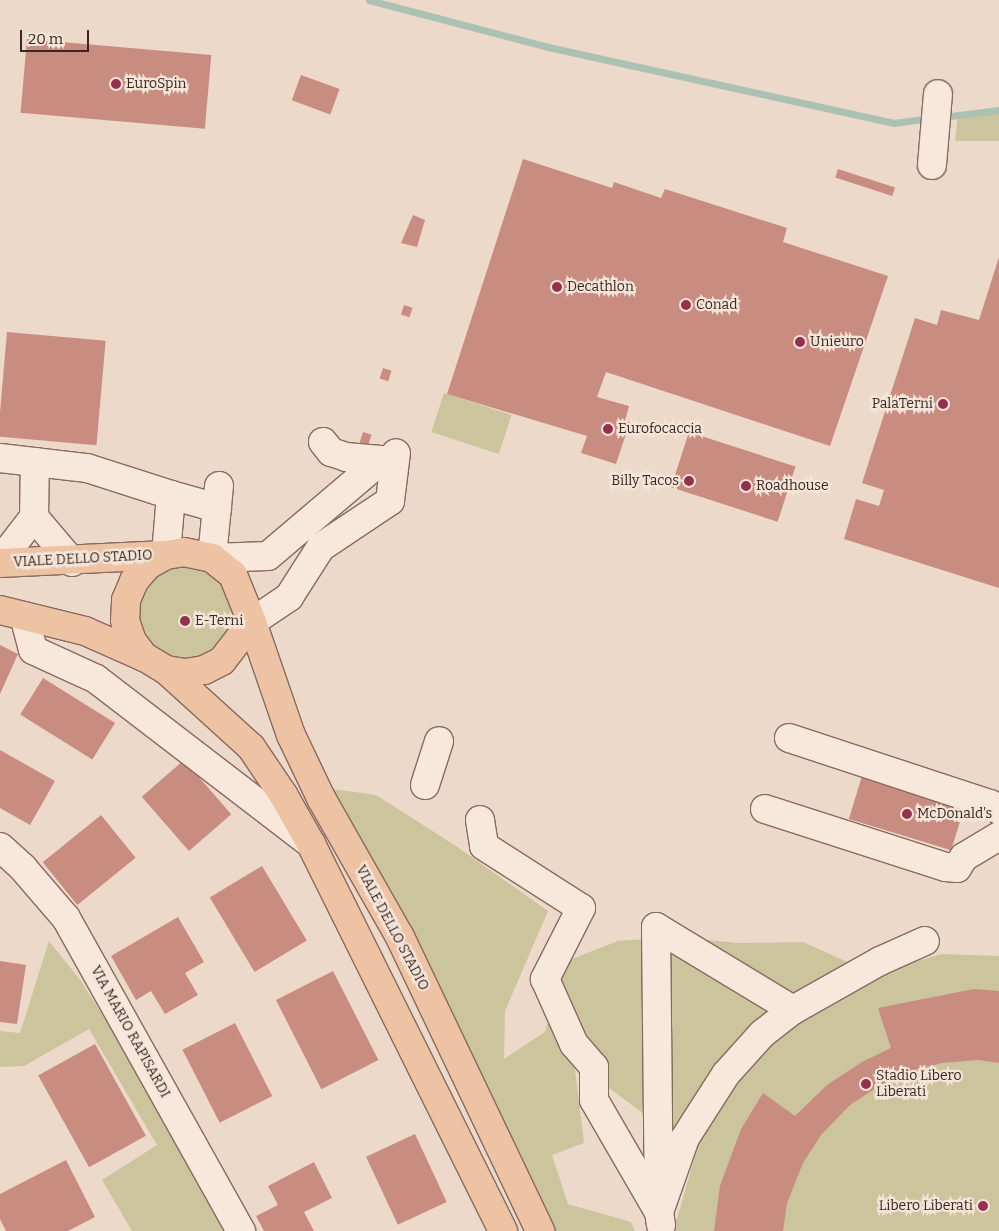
<!DOCTYPE html>
<html>
<head>
<meta charset="utf-8">
<style>
	body { margin:0 }
	#map { position:relative; width:999px; height:1231px; overflow:hidden; background:#edd9c9; font-family:Bitter,serif }
	div>[style] { position:absolute }
	.green>* { inset:0; background:#cbc49d; transform-origin:0 0 }
	.stream>* { height:7px; margin:-3.5px; padding:0 3.5px; transform-origin:3.5px; border-radius:3.5px; background:#aac1b4 }
	.building>* { inset:0; background:#c98c81; transform-origin:0 0 }
	.roads { filter:drop-shadow(1px 0 #886a5f) drop-shadow(-1px 0 #886a5f) drop-shadow(0 1px #886a5f) drop-shadow(0 -1px #886a5f) }
	.minor>* { height:28px; margin:-14px; padding:0 14px; transform-origin:14px; border-radius:14px; background:#f8e8dc }
	.major>* { height:28px; margin:-14px; padding:0 14px; transform-origin:14px; border-radius:14px; background:#edc3a4 }
	.dots>* { width:14px; height:14px; translate:-50% -50%; box-sizing:border-box; border:2px solid #f4e5d9; border-radius:50% }
	span { translate:-50% -50%; white-space:nowrap; text-align:center; line-height:1.15; -webkit-text-stroke:4.5px #f4e5d9; paint-order:stroke }
	.poi-label { font-size:14px; color:#3a2721 }
	.left { translate:0 -50%; text-align:left }
	.right { translate:-100% -50%; text-align:right }
	.street-label { font-size:14px; color:#3a2721 }
	.scale { position:absolute; left:20px; top:30px; width:69px; height:22px; box-sizing:border-box; border:2px solid #3a2721; border-top:0; padding-left:6px; font-size:15px; line-height:18px; white-space:nowrap; color:#3a2721; -webkit-text-stroke:4px #f4e5d9; paint-order:stroke }
</style>
</head>
<body>
<div id="map">
	<div class="green">
		<i style="clip-path:polygon(999px 109px,999px 141px,955px 141px,958px 115px)"></i>
		<i style="left:444px;top:393px;width:71px;height:41px;rotate:18deg"></i>
		<i style="clip-path:polygon(189px 565px,206px 569px,230px 590px,237px 622px,223px 652px,175px 667px,137px 634px,137px 600px,158px 573px,173px 566px)"></i>
		<i style="clip-path:polygon(332px 789px,376px 795px,456px 846px,548px 911px,505px 1011px,504px 1059px,545px 1032px,564px 962px,618px 941px,677px 937px,738px 943px,803px 942px,863px 969px,793px 1002px,678px 1139px,574px 1062px,584px 1143px,552px 1155px,568px 1204px,631px 1222px,635px 1231px,553px 1231px,399px 905px)"></i>
		<i style="clip-path:polygon(49px 941px,81px 981px,165px 1113px,231px 1231px,132px 1231px,102px 1180px,157px 1145px,89px 1029px,24px 1066px,0 1067px,0 1031px,20px 1033px)"></i>
		<i style="clip-path:polygon(941px 954px,999px 956px,999px 1231px,676px 1231px,676px 1222px,704px 1125px,762px 1042px,844px 983px)"></i>
	</div>
	<div class="stream">
		<i style="left:369px;top:0;width:185px;rotate:14.7deg"></i>
		<i style="left:548px;top:47px;width:354px;rotate:12.4deg"></i>
		<i style="left:894px;top:123px;width:35px;rotate:-8deg"></i>
		<i style="left:943px;top:117px;width:56px;rotate:-7.1deg"></i>
	</div>
	<div class="building">
		<i style="left:27px;top:39px;width:185px;height:74px;rotate:5deg"></i>
		<i style="left:301px;top:75px;width:41px;height:27px;rotate:20deg"></i>
		<i style="clip-path:polygon(523px 159px,612px 188px,614px 182px,661px 198px,665px 189px,787px 228px,783px 242px,888px 276px,830px 446px,606px 372px,597px 397px,629px 406px,625px 421px,630px 422px,616px 464px,581px 453px,587px 436px,447px 394px)"></i>
		<i style="left:838px;top:169px;width:60px;height:9px;rotate:18deg"></i>
		<i style="clip-path:polygon(413px 215px,425px 220px,417px 247px,401px 243px)"></i>
		<i style="clip-path:polygon(999px 257px,999px 588px,844px 539px,856px 499px,879px 506px,884px 490px,862px 483px,915px 318px,937px 325px,941px 310px,979px 320px)"></i>
		<i style="left:404px;top:305px;width:9px;height:10px;rotate:18deg"></i>
		<i style="left:7px;top:332px;width:99px;height:105px;rotate:5deg"></i>
		<i style="left:383px;top:368px;width:9px;height:11px;rotate:18deg"></i>
		<i style="left:363px;top:432px;width:9px;height:11px;rotate:18deg"></i>
		<i style="left:689px;top:432px;width:112px;height:58px;rotate:18deg"></i>
		<i style="clip-path:polygon(0 645px,18px 654px,0 694px)"></i>
		<i style="left:43px;top:678px;width:85px;height:43px;rotate:32deg"></i>
		<i style="clip-path:polygon(0 750px,55px 781px,30px 825px,0 808px)"></i>
		<i style="left:184px;top:760px;width:72px;height:56px;rotate:49deg"></i>
		<i style="left:862px;top:776px;width:107px;height:45px;rotate:17deg"></i>
		<i style="left:101px;top:815px;width:55px;height:75px;rotate:51deg"></i>
		<i style="left:262px;top:866px;width:87px;height:61px;rotate:59deg"></i>
		<i style="clip-path:polygon(178px 917px,204px 962px,185px 973px,198px 995px,165px 1014px,151px 991px,136px 1000px,111px 956px)"></i>
		<i style="clip-path:polygon(0 961px,26px 965px,17px 1024px,0 1022px)"></i>
		<i style="left:333px;top:971px;width:100px;height:64px;rotate:63deg"></i>
		<i style="clip-path:polygon(974px 989px,999px 991px,999px 1063px,978px 1060px,942px 1063px,910px 1071px,879px 1086px,850px 1105px,821px 1135px,803px 1163px,787px 1203px,783px 1231px,714px 1231px,720px 1186px,741px 1129px,763px 1093px,795px 1116px,827px 1085px,862px 1062px,891px 1048px,878px 1008px)"></i>
		<i style="left:235px;top:1023px;width:82px;height:59px;rotate:63deg"></i>
		<i style="left:95px;top:1044px;width:105px;height:65px;rotate:61deg"></i>
		<i style="left:415px;top:1134px;width:75px;height:54px;rotate:65deg"></i>
		<i style="clip-path:polygon(66px 1160px,95px 1217px,68px 1231px,6px 1231px,0 1219px,0 1194px)"></i>
		<i style="clip-path:polygon(314px 1162px,332px 1198px,304px 1212px,314px 1231px,264px 1231px,256px 1216px,278px 1205px,268px 1186px)"></i>
	</div>
	<div class="roads">
		<div class="minor">
			<i style="left:932px;top:165px;width:71px;rotate:-85.2deg"></i>
			<i style="left:323px;top:442px;width:13px;rotate:51deg"></i>
			<i style="left:331px;top:452px;width:16px;rotate:18deg"></i>
			<i style="left:346px;top:457px;width:35px;rotate:5deg"></i>
			<i style="left:0;top:458px;width:88px;rotate:6.6deg"></i>
			<i style="left:87px;top:468px;width:88px;rotate:17.8deg"></i>
			<i style="left:171px;top:495px;width:60px;rotate:94.8deg"></i>
			<i style="left:219px;top:486px;width:72px;rotate:95.6deg"></i>
			<i style="left:212px;top:558px;width:56px;rotate:-2deg"></i>
			<i style="left:268px;top:556px;width:148px;rotate:-40.3deg"></i>
			<i style="left:171px;top:495px;width:48px;rotate:15.8deg"></i>
			<i style="left:34px;top:517px;width:59px;rotate:49.8deg"></i>
			<i style="left:0;top:561px;width:56px;rotate:-52.3deg"></i>
			<i style="left:34px;top:517px;width:55px;rotate:-89deg"></i>
			<i style="left:24px;top:616px;width:35px;rotate:75deg"></i>
			<i style="left:33px;top:650px;width:69px;rotate:24.7deg"></i>
			<i style="left:96px;top:679px;width:271px;rotate:37.5deg"></i>
			<i style="left:252px;top:622px;width:45px;rotate:-34deg"></i>
			<i style="left:289px;top:597px;width:59px;rotate:-57.4deg"></i>
			<i style="left:321px;top:547px;width:83px;rotate:-33.7deg"></i>
			<i style="left:390px;top:501px;width:48px;rotate:-82.9deg"></i>
			<i style="left:789px;top:738px;width:212px;rotate:18.2deg"></i>
			<i style="left:990px;top:804px;width:11px;rotate:34deg"></i>
			<i style="left:425px;top:785px;width:46px;rotate:-72.3deg"></i>
			<i style="left:765px;top:809px;width:190px;rotate:17.8deg"></i>
			<i style="left:946px;top:867px;width:11px;rotate:5deg"></i>
			<i style="left:957px;top:868px;width:13px;rotate:-58deg"></i>
			<i style="left:964px;top:857px;width:41px;rotate:-31deg"></i>
			<i style="left:480px;top:820px;width:26px;rotate:81deg"></i>
			<i style="left:484px;top:846px;width:115px;rotate:32.6deg"></i>
			<i style="left:581px;top:908px;width:80px;rotate:116.9deg"></i>
			<i style="left:545px;top:979px;width:71px;rotate:66deg"></i>
			<i style="left:574px;top:1044px;width:30px;rotate:49deg"></i>
			<i style="left:594px;top:1067px;width:33px;rotate:90deg"></i>
			<i style="left:594px;top:1100px;width:129px;rotate:59.9deg"></i>
			<i style="left:0;top:847px;width:31px;rotate:42deg"></i>
			<i style="left:23px;top:868px;width:66px;rotate:49.3deg"></i>
			<i style="left:66px;top:918px;width:359px;rotate:60.8deg"></i>
			<i style="left:656px;top:927px;width:266px;rotate:89.4deg"></i>
			<i style="left:656px;top:927px;width:160px;rotate:31.2deg"></i>
			<i style="left:661px;top:1225px;width:13px;rotate:-99deg"></i>
			<i style="left:659px;top:1212px;width:78px;rotate:-70.6deg"></i>
			<i style="left:685px;top:1138px;width:76px;rotate:-57.4deg"></i>
			<i style="left:726px;top:1074px;width:54px;rotate:-48deg"></i>
			<i style="left:762px;top:1034px;width:39px;rotate:-38deg"></i>
			<i style="left:793px;top:1010px;width:100px;rotate:-29.4deg"></i>
			<i style="left:880px;top:961px;width:49px;rotate:-24deg"></i>
		</div>
		<div class="major">
			<i style="left:184px;top:552px;width:29px;rotate:12deg"></i>
			<i style="left:212px;top:558px;width:27px;rotate:39deg"></i>
			<i style="left:233px;top:575px;width:51px;rotate:68deg"></i>
			<i style="left:252px;top:622px;width:49px;rotate:127.6deg"></i>
			<i style="left:222px;top:661px;width:20px;rotate:153deg"></i>
			<i style="left:204px;top:670px;width:19px;rotate:171deg"></i>
			<i style="left:185px;top:673px;width:19px;rotate:-171deg"></i>
			<i style="left:166px;top:670px;width:26px;rotate:-149deg"></i>
			<i style="left:144px;top:657px;width:20px;rotate:-127deg"></i>
			<i style="left:132px;top:641px;width:21px;rotate:-109deg"></i>
			<i style="left:125px;top:621px;width:21px;rotate:-87deg"></i>
			<i style="left:126px;top:600px;width:21px;rotate:-67deg"></i>
			<i style="left:134px;top:581px;width:21px;rotate:-49deg"></i>
			<i style="left:148px;top:565px;width:21px;rotate:-29deg"></i>
			<i style="left:166px;top:555px;width:18px;rotate:-9deg"></i>
			<i style="left:0;top:563px;width:165px;rotate:-2.8deg"></i>
			<i style="left:0;top:610px;width:88px;rotate:13.9deg"></i>
			<i style="left:85px;top:631px;width:64px;rotate:23.8deg"></i>
			<i style="left:252px;top:622px;width:120px;rotate:71deg"></i>
			<i style="left:291px;top:735px;width:70px;rotate:64.5deg"></i>
			<i style="left:321px;top:798px;width:160px;rotate:60.4deg"></i>
			<i style="left:400px;top:937px;width:326px;rotate:64.5deg"></i>
			<i style="left:166px;top:670px;width:115px;rotate:42.2deg"></i>
			<i style="left:251px;top:747px;width:59px;rotate:56deg"></i>
			<i style="left:284px;top:796px;width:55px;rotate:60.6deg"></i>
			<i style="left:311px;top:844px;width:432px;rotate:63.6deg"></i>
		</div>
	</div>
	<div class="dots">
		<i style="left:116px;top:84px;background:#95314c"></i>
		<i style="left:557px;top:287px;background:#95314c"></i>
		<i style="left:686px;top:305px;background:#95314c"></i>
		<i style="left:800px;top:342px;background:#95314c"></i>
		<i style="left:943px;top:404px;background:#95314c"></i>
		<i style="left:608px;top:429px;background:#95314c"></i>
		<i style="left:689px;top:481px;background:#95314c"></i>
		<i style="left:746px;top:486px;background:#95314c"></i>
		<i style="left:185px;top:621px;background:#95314c"></i>
		<i style="left:907px;top:814px;background:#95314c"></i>
		<i style="left:866px;top:1084px;background:#95314c"></i>
		<i style="left:983px;top:1206px;background:#95314c"></i>
	</div>
	<div class="poi-label">
		<span class="left" style="left:126px;top:84px">EuroSpin</span>
		<span class="left" style="left:567px;top:287px">Decathlon</span>
		<span class="left" style="left:696px;top:305px">Conad</span>
		<span class="left" style="left:810px;top:342px">Unieuro</span>
		<span class="right" style="left:933px;top:404px">PalaTerni</span>
		<span class="left" style="left:618px;top:429px">Eurofocaccia</span>
		<span class="right" style="left:679px;top:481px">Billy Tacos</span>
		<span class="left" style="left:756px;top:486px">Roadhouse</span>
		<span class="left" style="left:195px;top:621px">E-Terni</span>
		<span class="left" style="left:917px;top:814px">McDonald's</span>
		<span class="left" style="left:876px;top:1084px">Stadio Libero<br>Liberati</span>
		<span class="right" style="left:973px;top:1206px">Libero Liberati</span>
	</div>
	<div class="street-label">
		<span style="left:83px;top:559px;rotate:-3deg">VIALE DELLO STADIO</span>
		<span style="left:392px;top:928px;rotate:62deg">VIALE DELLO STADIO</span>
		<span style="left:130px;top:1032px;rotate:61deg">VIA MARIO RAPISARDI</span>
	</div>
	<div class="scale">20 m</div>
</div>
</body>
</html>
